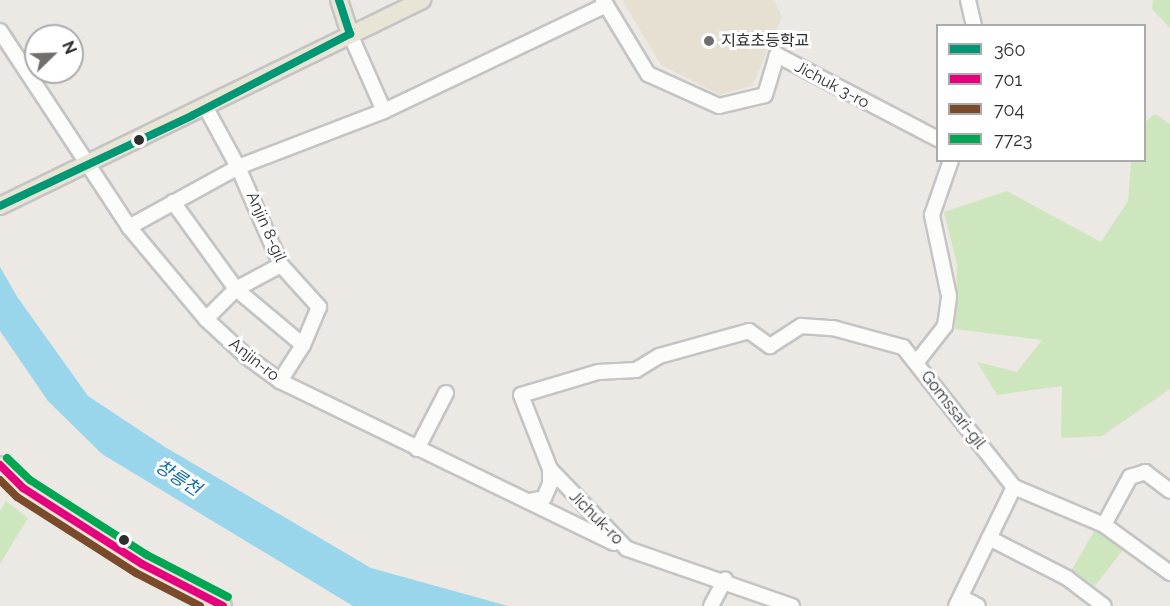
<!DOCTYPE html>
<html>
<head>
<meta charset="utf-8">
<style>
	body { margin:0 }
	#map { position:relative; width:1170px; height:606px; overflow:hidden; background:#ece8e4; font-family:Raleway,"Noto Sans KR",sans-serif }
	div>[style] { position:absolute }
	.education>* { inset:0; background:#e6e0d3 }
	.green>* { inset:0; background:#cee6be }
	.water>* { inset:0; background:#99d6ec }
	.roads { filter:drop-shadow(2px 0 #c5c4c5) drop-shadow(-2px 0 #c5c4c5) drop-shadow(0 2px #c5c4c5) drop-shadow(0 -2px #c5c4c5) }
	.minor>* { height:14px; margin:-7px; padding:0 7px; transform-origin:7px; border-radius:7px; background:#fcfcfb }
	.major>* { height:16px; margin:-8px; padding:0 8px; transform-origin:8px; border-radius:8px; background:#e8e4d6 }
	.bus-1>* { height:8px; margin:-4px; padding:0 4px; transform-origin:4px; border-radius:4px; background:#009775 }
	.bus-2>* { height:8px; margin:-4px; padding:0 4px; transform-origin:4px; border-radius:4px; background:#e5007d }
	.bus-3>* { height:8px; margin:-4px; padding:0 4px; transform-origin:4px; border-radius:4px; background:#7a4b2a }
	.bus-4>* { height:8px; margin:-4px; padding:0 4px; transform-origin:4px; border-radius:4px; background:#00a651 }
	.dots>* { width:16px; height:16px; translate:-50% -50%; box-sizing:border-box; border:3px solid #fff; border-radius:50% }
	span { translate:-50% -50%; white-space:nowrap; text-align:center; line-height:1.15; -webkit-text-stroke:6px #fff; paint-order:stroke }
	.poi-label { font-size:16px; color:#2e2e2e }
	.left { translate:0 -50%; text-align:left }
	.street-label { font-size:16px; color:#2e2e2e }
	.water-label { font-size:18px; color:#0d6fa3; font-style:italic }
	.legend { position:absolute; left:936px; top:24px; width:210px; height:138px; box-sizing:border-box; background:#fff; border:2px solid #ababab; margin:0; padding:8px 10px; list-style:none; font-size:18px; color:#2e2e2e }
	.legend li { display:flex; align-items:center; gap:12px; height:30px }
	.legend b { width:30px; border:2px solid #ababab }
	.north { position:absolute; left:24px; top:24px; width:60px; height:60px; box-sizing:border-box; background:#fff; border:2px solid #ababab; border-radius:50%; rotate:67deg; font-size:16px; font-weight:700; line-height:24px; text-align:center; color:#2e2e2e }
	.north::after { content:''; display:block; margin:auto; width:21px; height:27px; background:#706f6e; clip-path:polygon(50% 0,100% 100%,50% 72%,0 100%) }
</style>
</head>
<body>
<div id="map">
	<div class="education">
		<i style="clip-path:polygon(622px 0,774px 0,782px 17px,752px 86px,720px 95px,661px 65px)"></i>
	</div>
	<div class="green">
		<i style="clip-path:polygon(1153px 0,1170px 0,1170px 28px,1152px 9px)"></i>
		<i style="clip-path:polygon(1155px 114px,1170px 124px,1170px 389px,1102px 436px,1061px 438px,1062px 386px,997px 395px,977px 362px,1017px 372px,1042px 340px,955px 329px,957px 264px,944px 212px,1007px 191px,1101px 242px,1128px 201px,1131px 161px,1144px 160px,1145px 122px)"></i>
		<i style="clip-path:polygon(6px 501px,28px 518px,0 564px,0 511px)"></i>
		<i style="clip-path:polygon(1096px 528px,1125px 547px,1095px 586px,1071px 571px)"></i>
	</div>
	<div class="water">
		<i style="clip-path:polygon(0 267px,18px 298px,88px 396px,165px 447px,371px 568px,508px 606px,353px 606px,102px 454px,48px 401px,0 331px)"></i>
	</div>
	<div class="roads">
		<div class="minor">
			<i style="left:603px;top:0;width:87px;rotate:58.7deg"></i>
			<i style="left:648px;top:74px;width:78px;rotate:24.3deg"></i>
			<i style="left:719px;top:106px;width:47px;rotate:-13.4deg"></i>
			<i style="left:765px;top:95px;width:42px;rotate:-73.3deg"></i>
			<i style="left:777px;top:55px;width:182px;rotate:27.6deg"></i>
			<i style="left:968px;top:0;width:27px;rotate:77deg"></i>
			<i style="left:0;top:31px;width:235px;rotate:56.6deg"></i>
			<i style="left:129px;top:227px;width:120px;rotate:50.1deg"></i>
			<i style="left:206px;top:319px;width:54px;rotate:42.8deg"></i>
			<i style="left:246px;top:356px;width:42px;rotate:36.3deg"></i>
			<i style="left:280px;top:381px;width:371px;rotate:25.9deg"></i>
			<i style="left:350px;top:34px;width:84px;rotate:66.2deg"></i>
			<i style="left:206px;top:108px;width:67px;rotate:61.5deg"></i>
			<i style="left:238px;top:167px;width:107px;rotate:66.3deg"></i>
			<i style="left:281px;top:265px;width:57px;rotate:47.9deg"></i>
			<i style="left:319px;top:307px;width:41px;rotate:112.8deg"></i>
			<i style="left:303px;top:345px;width:43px;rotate:122.6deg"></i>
			<i style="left:173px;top:202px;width:107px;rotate:54.1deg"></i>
			<i style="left:236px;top:289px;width:87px;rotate:39.9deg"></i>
			<i style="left:129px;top:227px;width:124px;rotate:-28.8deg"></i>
			<i style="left:238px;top:167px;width:156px;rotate:-21deg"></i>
			<i style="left:384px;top:111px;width:246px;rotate:-25.5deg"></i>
			<i style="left:206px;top:319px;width:42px;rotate:-45deg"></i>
			<i style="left:236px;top:289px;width:51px;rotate:-28.1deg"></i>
			<i style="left:916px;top:363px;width:47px;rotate:-51.9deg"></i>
			<i style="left:945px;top:326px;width:30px;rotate:-82deg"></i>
			<i style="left:949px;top:296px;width:83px;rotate:-101.9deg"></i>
			<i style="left:932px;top:215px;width:58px;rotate:-70.9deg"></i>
			<i style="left:417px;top:449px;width:63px;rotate:-62.6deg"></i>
			<i style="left:529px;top:501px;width:15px;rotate:-11deg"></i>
			<i style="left:544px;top:498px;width:15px;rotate:-67deg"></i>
			<i style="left:550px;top:484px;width:15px;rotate:-90deg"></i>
			<i style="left:1104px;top:525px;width:55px;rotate:-61.6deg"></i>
			<i style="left:1130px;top:477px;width:16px;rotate:-18deg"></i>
			<i style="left:1145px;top:472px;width:31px;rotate:37deg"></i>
			<i style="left:989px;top:538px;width:88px;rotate:27.1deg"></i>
			<i style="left:1067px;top:578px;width:46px;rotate:37.1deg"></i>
			<i style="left:961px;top:597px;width:19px;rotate:28deg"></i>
			<i style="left:711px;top:606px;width:30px;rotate:-62deg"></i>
			<i style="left:792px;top:606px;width:175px;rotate:-160.9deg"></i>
			<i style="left:627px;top:549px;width:111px;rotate:-133.9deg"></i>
			<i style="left:550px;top:469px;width:79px;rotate:-111.4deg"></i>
			<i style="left:521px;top:395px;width:80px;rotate:-16.6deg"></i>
			<i style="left:598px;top:372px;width:38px;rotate:-3deg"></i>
			<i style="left:636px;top:370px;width:27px;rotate:-31deg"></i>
			<i style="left:659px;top:356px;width:93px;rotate:-15.5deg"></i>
			<i style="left:749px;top:331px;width:26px;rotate:36deg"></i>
			<i style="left:770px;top:346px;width:37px;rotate:-33deg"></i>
			<i style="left:801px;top:326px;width:32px;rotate:4deg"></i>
			<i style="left:833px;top:328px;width:73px;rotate:15.2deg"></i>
			<i style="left:903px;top:347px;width:179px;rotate:51.6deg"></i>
			<i style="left:956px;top:606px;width:132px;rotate:-64deg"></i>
			<i style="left:1014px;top:487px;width:98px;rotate:22.9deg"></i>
			<i style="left:1104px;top:525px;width:82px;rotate:36deg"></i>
		</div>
		<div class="major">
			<i style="left:339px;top:0;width:36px;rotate:72deg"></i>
			<i style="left:0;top:206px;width:470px;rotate:-26deg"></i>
			<i style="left:0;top:465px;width:33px;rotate:45deg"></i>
			<i style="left:23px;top:488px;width:141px;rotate:32.6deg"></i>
			<i style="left:142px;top:564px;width:91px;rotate:27.4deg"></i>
		</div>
	</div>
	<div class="bus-1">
		<i style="left:0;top:206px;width:213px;rotate:-25.2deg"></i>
		<i style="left:193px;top:115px;width:177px;rotate:-27.3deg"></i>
		<i style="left:350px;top:34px;width:36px;rotate:-108deg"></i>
	</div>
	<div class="bus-2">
		<i style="left:0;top:465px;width:33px;rotate:45deg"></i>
		<i style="left:23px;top:488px;width:141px;rotate:32.6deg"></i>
		<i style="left:142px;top:564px;width:91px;rotate:27.4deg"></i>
	</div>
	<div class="bus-3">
		<i style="left:0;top:480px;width:24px;rotate:45deg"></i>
		<i style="left:17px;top:497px;width:141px;rotate:32.6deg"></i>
		<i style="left:136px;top:573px;width:72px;rotate:27.3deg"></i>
	</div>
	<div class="bus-4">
		<i style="left:7px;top:458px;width:32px;rotate:44deg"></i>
		<i style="left:30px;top:480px;width:139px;rotate:32.7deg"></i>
		<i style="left:147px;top:555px;width:91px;rotate:27.4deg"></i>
	</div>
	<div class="dots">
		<i style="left:709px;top:41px;background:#706f6e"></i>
		<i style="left:139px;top:140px;background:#2e2e2e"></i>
		<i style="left:124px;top:540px;background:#2e2e2e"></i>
	</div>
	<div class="poi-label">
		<span class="left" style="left:721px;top:41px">지효초등학교</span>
	</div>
	<div class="street-label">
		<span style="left:832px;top:85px;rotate:28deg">Jichuk 3-ro</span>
		<span style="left:266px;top:227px;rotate:66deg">Anjin 8-gil</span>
		<span style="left:254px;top:360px;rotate:38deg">Anjin-ro</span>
		<span style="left:953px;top:410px;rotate:52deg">Gomssari-gil</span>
		<span style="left:596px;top:518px;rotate:45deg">Jichuk-ro</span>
	</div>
	<div class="water-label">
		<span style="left:178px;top:478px;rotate:33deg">창릉천</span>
	</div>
	<ul class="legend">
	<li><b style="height:8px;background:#009775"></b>360</li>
	<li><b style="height:8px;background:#e5007d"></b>701</li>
	<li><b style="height:8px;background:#7a4b2a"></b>704</li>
	<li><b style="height:8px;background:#00a651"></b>7723</li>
	</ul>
	<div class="north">N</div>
</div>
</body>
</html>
